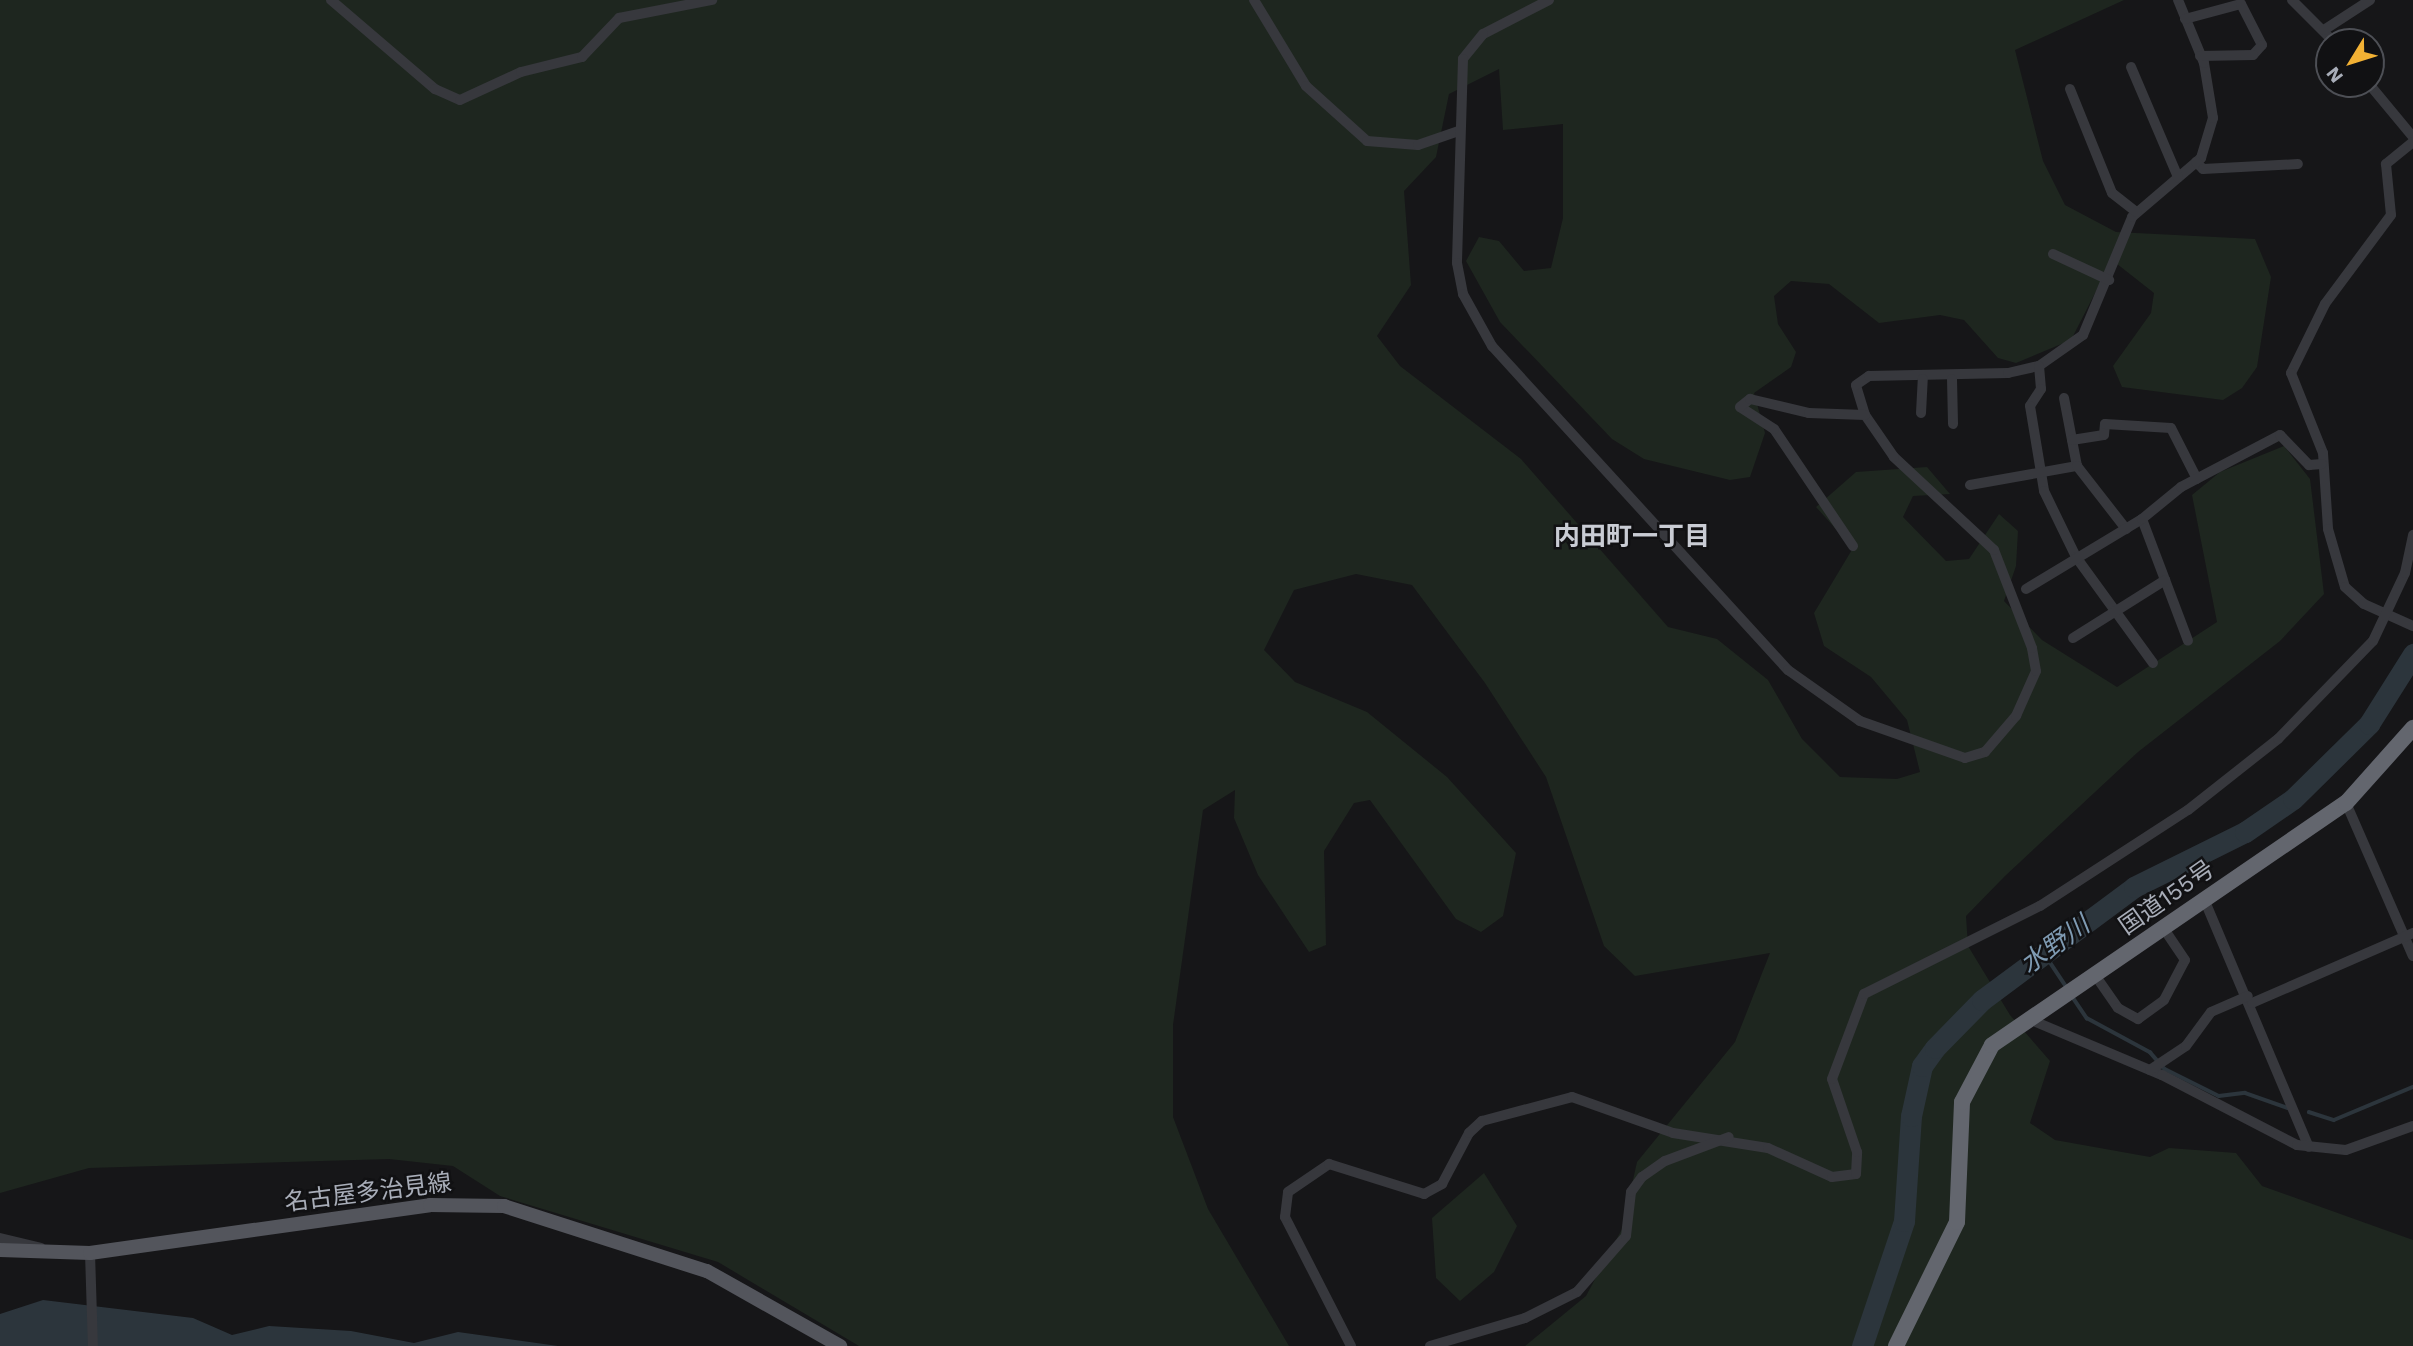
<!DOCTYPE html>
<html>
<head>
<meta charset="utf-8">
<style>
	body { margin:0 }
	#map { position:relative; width:2413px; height:1346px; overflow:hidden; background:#161618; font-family:"Work Sans","Noto Sans JP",sans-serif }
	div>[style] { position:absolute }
	.green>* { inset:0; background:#1e261f }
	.water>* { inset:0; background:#2c353c }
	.stream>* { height:3.5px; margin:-1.75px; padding:0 1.75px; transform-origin:1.75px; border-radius:1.75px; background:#2c353c }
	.river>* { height:21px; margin:-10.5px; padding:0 10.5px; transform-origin:10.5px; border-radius:10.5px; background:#2c353c }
	.minor>* { height:10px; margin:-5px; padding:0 5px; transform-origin:5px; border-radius:5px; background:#37383d }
	.major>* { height:14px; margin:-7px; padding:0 7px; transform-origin:7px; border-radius:7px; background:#53555c }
	.highway>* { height:16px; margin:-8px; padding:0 8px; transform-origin:8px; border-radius:8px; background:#63666e }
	span { translate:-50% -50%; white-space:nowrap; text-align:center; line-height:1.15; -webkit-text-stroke:5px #111113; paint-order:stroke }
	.street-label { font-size:24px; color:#a8adb8 }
	.neighbourhood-label { font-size:26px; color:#c9ccd4; font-weight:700 }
	.water-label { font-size:26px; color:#7f9bb3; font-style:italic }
	.north { position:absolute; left:2315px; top:28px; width:70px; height:70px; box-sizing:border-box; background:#111113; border:2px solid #4d4f55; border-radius:50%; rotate:232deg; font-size:19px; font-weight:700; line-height:28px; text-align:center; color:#a8adb8 }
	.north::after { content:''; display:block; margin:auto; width:24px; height:32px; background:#f2b134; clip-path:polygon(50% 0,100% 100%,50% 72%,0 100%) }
</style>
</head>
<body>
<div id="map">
	<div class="green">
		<i style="clip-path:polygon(0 0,2124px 0,2015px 50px,2043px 161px,2065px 205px,2116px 232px,2255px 239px,2271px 277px,2257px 367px,2242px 388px,2223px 400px,2122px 387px,2113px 366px,2151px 313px,2154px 293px,2112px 260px,2071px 340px,2016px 363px,1998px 358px,1964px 320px,1940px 315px,1879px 323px,1829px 284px,1791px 281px,1774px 296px,1778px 324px,1796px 352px,1791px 367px,1754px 393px,1765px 433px,1750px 477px,1730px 480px,1644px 459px,1612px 439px,1500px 322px,1466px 261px,1479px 237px,1499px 241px,1524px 271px,1551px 268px,1563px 218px,1563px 124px,1503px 130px,1499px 69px,1449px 94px,1436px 157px,1404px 191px,1411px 285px,1377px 336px,1400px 366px,1521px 459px,1668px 627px,1717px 639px,1768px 680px,1802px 739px,1840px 777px,1897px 779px,1920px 772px,1907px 720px,1871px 677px,1824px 646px,1814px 613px,1853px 548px,1816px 507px,1856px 472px,1927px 467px,1950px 494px,1913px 496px,1903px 517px,1946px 561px,1969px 559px,1999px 514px,2018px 531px,2016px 566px,2004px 601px,2042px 640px,2117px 687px,2217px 622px,2192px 495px,2220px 472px,2284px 446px,2310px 479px,2324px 594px,2280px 641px,2138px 752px,2005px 876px,1966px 916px,1968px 946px,2010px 1015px,2050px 1061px,2030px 1123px,2055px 1140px,2150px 1157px,2169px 1148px,2236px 1153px,2262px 1186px,2413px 1240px,2413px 1346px,1525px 1346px,1586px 1296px,1622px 1229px,1637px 1162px,1735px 1042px,1770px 953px,1635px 976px,1604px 946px,1546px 777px,1485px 683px,1412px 585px,1356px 574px,1294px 590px,1264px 650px,1295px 682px,1367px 712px,1447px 777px,1516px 853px,1503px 916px,1481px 932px,1456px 919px,1370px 800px,1354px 803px,1324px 851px,1326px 945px,1309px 952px,1258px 875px,1234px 818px,1235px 790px,1203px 810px,1173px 1025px,1173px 1117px,1208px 1209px,1289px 1346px,859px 1346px,718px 1262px,500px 1196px,453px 1166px,389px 1159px,89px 1168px,0 1193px)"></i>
		<i style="clip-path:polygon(1484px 1173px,1517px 1226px,1494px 1272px,1460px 1301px,1436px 1278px,1432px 1218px)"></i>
	</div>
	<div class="water">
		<i style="clip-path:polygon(43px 1300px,193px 1318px,232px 1335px,269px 1326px,351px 1331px,414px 1343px,458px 1332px,558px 1346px,0 1346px,0 1314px)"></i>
	</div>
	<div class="stream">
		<i style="left:2044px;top:953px;width:43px;rotate:56.3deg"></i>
		<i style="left:2072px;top:996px;width:27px;rotate:56deg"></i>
		<i style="left:2087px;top:1018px;width:72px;rotate:28.4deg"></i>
		<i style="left:2150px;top:1052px;width:23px;rotate:49deg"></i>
		<i style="left:2165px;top:1069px;width:60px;rotate:26.6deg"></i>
		<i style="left:2219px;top:1096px;width:26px;rotate:-7deg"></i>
		<i style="left:2245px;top:1093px;width:46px;rotate:19.2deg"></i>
		<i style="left:2309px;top:1112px;width:26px;rotate:18deg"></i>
		<i style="left:2334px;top:1120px;width:86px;rotate:-22.7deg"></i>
	</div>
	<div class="river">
		<i style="left:1862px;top:1346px;width:132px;rotate:-71.4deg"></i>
		<i style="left:1904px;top:1221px;width:105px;rotate:-86.2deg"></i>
		<i style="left:1911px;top:1116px;width:51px;rotate:-77.6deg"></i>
		<i style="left:1922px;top:1066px;width:22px;rotate:-54deg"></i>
		<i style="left:1935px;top:1048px;width:67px;rotate:-45.6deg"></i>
		<i style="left:1982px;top:1000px;width:189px;rotate:-36.6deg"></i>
		<i style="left:2134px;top:887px;width:124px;rotate:-26.4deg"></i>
		<i style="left:2245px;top:832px;width:58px;rotate:-34.5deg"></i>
		<i style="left:2293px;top:799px;width:107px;rotate:-44.6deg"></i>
		<i style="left:2369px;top:724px;width:83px;rotate:-57.8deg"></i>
	</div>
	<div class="minor">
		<i style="left:331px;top:0;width:137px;rotate:40.6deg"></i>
		<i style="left:435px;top:89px;width:27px;rotate:24deg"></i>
		<i style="left:460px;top:100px;width:67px;rotate:-24.7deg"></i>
		<i style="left:521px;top:72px;width:63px;rotate:-13.8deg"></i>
		<i style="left:582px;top:57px;width:54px;rotate:-46.5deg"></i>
		<i style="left:619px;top:18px;width:95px;rotate:-11deg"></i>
		<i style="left:1254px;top:0;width:100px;rotate:58.8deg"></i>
		<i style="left:1306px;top:86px;width:82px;rotate:42deg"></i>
		<i style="left:1367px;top:141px;width:51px;rotate:4.5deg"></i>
		<i style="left:1418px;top:145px;width:43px;rotate:-18.9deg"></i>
		<i style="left:1549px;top:0;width:74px;rotate:152.7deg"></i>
		<i style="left:1483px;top:34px;width:32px;rotate:129deg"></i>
		<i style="left:1463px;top:59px;width:204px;rotate:91.7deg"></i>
		<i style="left:1457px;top:263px;width:32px;rotate:79deg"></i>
		<i style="left:1463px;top:294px;width:60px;rotate:60.9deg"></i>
		<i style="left:1492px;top:346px;width:439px;rotate:47.6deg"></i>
		<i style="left:1788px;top:670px;width:88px;rotate:35.3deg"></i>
		<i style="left:1860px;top:721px;width:111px;rotate:19.4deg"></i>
		<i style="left:1965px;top:758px;width:21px;rotate:-17deg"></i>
		<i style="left:1985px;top:752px;width:48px;rotate:-49.3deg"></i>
		<i style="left:2016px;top:716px;width:49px;rotate:-66deg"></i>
		<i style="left:2036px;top:671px;width:23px;rotate:-100deg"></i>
		<i style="left:2032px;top:648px;width:105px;rotate:-111.2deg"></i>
		<i style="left:1994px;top:550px;width:137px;rotate:-137.1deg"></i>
		<i style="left:1894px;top:457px;width:51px;rotate:-124.6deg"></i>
		<i style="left:1865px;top:415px;width:31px;rotate:-107deg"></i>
		<i style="left:1856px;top:385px;width:16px;rotate:-35deg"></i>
		<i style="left:1869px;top:376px;width:139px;rotate:-1.2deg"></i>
		<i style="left:2008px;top:373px;width:32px;rotate:-13deg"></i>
		<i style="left:2039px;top:366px;width:54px;rotate:-35.2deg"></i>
		<i style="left:2083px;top:335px;width:128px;rotate:-67.4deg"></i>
		<i style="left:2132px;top:217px;width:91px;rotate:-40.5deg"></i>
		<i style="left:2201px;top:158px;width:42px;rotate:-73.3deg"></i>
		<i style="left:2213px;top:118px;width:56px;rotate:-99.3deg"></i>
		<i style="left:2204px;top:63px;width:68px;rotate:-112.4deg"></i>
		<i style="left:2292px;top:0;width:59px;rotate:45deg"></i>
		<i style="left:2185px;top:19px;width:58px;rotate:-15deg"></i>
		<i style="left:2241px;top:4px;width:46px;rotate:62.9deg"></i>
		<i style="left:2262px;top:45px;width:13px;rotate:132deg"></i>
		<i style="left:2253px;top:55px;width:53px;rotate:178.9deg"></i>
		<i style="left:2324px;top:30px;width:55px;rotate:-33.1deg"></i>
		<i style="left:2131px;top:67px;width:120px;rotate:66.9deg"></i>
		<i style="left:2369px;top:84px;width:69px;rotate:50.3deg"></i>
		<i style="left:2070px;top:89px;width:112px;rotate:68deg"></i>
		<i style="left:2112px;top:193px;width:31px;rotate:38deg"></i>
		<i style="left:2413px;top:142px;width:35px;rotate:141deg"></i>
		<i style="left:2386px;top:164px;width:51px;rotate:84.4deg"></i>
		<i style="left:2391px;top:215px;width:111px;rotate:126.6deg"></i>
		<i style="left:2325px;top:304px;width:77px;rotate:116.2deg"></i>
		<i style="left:2291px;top:373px;width:86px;rotate:68.2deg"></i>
		<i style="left:2323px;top:453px;width:76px;rotate:86.2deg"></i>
		<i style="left:2328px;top:529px;width:60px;rotate:73.7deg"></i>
		<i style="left:2345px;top:587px;width:25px;rotate:42deg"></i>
		<i style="left:2364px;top:604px;width:54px;rotate:24.2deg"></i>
		<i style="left:2196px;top:162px;width:10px;rotate:45deg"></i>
		<i style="left:2203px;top:169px;width:95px;rotate:-3deg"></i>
		<i style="left:2053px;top:254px;width:62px;rotate:24.9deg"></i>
		<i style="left:2039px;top:366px;width:23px;rotate:85deg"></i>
		<i style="left:2041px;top:389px;width:20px;rotate:123deg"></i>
		<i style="left:2030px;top:406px;width:86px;rotate:80.6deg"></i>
		<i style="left:2044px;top:491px;width:73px;rotate:64.1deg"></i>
		<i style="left:2076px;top:557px;width:131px;rotate:54deg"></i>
		<i style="left:1952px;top:379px;width:45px;rotate:88.7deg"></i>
		<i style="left:2064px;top:398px;width:69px;rotate:79.2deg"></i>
		<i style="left:1921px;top:413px;width:34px;rotate:-87deg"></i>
		<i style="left:2072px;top:440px;width:32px;rotate:-9deg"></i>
		<i style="left:2104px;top:435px;width:11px;rotate:-85deg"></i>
		<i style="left:2105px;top:424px;width:66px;rotate:3.5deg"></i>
		<i style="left:2171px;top:428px;width:57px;rotate:63deg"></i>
		<i style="left:1970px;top:485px;width:109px;rotate:-10.1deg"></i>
		<i style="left:2077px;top:466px;width:80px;rotate:52.1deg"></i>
		<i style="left:2142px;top:519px;width:130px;rotate:69.3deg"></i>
		<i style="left:1853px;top:546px;width:141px;rotate:-124deg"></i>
		<i style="left:1774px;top:429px;width:40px;rotate:-147.1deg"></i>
		<i style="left:1740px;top:407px;width:13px;rotate:-39deg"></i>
		<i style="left:1750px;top:399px;width:61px;rotate:13.3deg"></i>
		<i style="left:1809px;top:413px;width:56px;rotate:2deg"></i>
		<i style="left:2026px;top:589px;width:135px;rotate:-31.1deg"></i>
		<i style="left:2142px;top:519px;width:50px;rotate:-39.4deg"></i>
		<i style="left:2181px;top:487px;width:112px;rotate:-27.7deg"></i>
		<i style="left:2280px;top:435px;width:42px;rotate:46deg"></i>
		<i style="left:2309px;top:465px;width:13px;rotate:-4deg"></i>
		<i style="left:2073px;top:638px;width:109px;rotate:-32.2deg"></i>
		<i style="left:2346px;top:803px;width:167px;rotate:66.4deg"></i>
		<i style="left:2204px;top:899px;width:269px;rotate:67.1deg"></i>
		<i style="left:2095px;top:975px;width:40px;rotate:55.1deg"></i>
		<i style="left:2118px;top:1008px;width:23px;rotate:29deg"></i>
		<i style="left:2138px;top:1019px;width:32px;rotate:-36deg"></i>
		<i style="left:2164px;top:1000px;width:45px;rotate:-62.3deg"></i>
		<i style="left:2185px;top:960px;width:40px;rotate:-124deg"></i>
		<i style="left:2252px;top:1003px;width:176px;rotate:-23.5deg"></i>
		<i style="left:2031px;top:1020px;width:142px;rotate:22.8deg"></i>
		<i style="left:2162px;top:1075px;width:152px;rotate:27.4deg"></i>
		<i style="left:2297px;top:1145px;width:49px;rotate:5.8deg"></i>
		<i style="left:2346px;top:1150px;width:71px;rotate:-19.7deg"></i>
		<i style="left:2150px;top:1070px;width:43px;rotate:-33.7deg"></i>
		<i style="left:2186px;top:1046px;width:42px;rotate:-53.7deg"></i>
		<i style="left:2211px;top:1012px;width:40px;rotate:-23.4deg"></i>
		<i style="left:0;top:1238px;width:42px;rotate:13.7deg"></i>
		<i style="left:90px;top:1253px;width:93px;rotate:88.2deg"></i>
		<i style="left:1351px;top:1346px;width:145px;rotate:-117.1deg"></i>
		<i style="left:1285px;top:1217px;width:25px;rotate:-83deg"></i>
		<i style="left:1288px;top:1192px;width:50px;rotate:-34.3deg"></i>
		<i style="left:1329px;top:1164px;width:100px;rotate:17.5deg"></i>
		<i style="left:1424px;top:1194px;width:21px;rotate:-29deg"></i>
		<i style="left:1442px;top:1184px;width:58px;rotate:-62.1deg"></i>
		<i style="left:1469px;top:1133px;width:18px;rotate:-43deg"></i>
		<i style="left:1482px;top:1121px;width:93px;rotate:-14.9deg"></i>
		<i style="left:1572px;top:1097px;width:107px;rotate:19.6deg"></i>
		<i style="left:1673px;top:1133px;width:96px;rotate:9deg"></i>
		<i style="left:1768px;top:1148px;width:70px;rotate:24.4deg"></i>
		<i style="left:1832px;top:1177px;width:24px;rotate:-7deg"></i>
		<i style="left:1856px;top:1174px;width:22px;rotate:-87deg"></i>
		<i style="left:1857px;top:1152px;width:77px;rotate:-108.9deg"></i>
		<i style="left:1832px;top:1079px;width:91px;rotate:-69.4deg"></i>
		<i style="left:1864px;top:994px;width:197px;rotate:-26.6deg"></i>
		<i style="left:2040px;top:906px;width:176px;rotate:-33deg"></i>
		<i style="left:2188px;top:810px;width:115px;rotate:-38.3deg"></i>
		<i style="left:2278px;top:739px;width:136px;rotate:-45.9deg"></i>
		<i style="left:2373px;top:641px;width:75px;rotate:-64.8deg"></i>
		<i style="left:2405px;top:573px;width:39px;rotate:-78deg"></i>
		<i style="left:1430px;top:1346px;width:99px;rotate:-16.4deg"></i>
		<i style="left:1525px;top:1318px;width:58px;rotate:-26.6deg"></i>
		<i style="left:1577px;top:1292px;width:74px;rotate:-48.8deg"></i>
		<i style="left:1626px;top:1236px;width:44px;rotate:-83.5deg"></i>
		<i style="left:1631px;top:1192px;width:19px;rotate:-54deg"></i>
		<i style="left:1642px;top:1177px;width:28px;rotate:-35deg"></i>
		<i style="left:1665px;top:1161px;width:68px;rotate:-20.6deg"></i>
	</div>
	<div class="major">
		<i style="left:0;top:1250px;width:90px;rotate:1.9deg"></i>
		<i style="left:90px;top:1253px;width:343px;rotate:-8deg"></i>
		<i style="left:430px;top:1205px;width:74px;rotate:0.8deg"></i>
		<i style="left:504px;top:1206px;width:213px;rotate:17.8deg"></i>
		<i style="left:707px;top:1271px;width:153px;rotate:29.4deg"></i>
	</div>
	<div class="highway">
		<i style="left:1896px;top:1346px;width:138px;rotate:-63.8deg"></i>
		<i style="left:1957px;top:1222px;width:120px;rotate:-87.6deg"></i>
		<i style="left:1962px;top:1102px;width:64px;rotate:-62.2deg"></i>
		<i style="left:1992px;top:1045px;width:429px;rotate:-34.4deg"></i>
		<i style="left:2346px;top:803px;width:101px;rotate:-48.2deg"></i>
	</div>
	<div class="street-label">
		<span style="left:2167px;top:898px;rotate:-35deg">国道155号</span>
		<span style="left:368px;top:1193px;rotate:-7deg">名古屋多治見線</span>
	</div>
	<div class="neighbourhood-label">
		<span style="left:1632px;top:537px">内田町一丁目</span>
	</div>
	<div class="water-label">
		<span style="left:2055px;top:945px;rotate:-36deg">水野川</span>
	</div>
	<div class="north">N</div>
</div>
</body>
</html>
